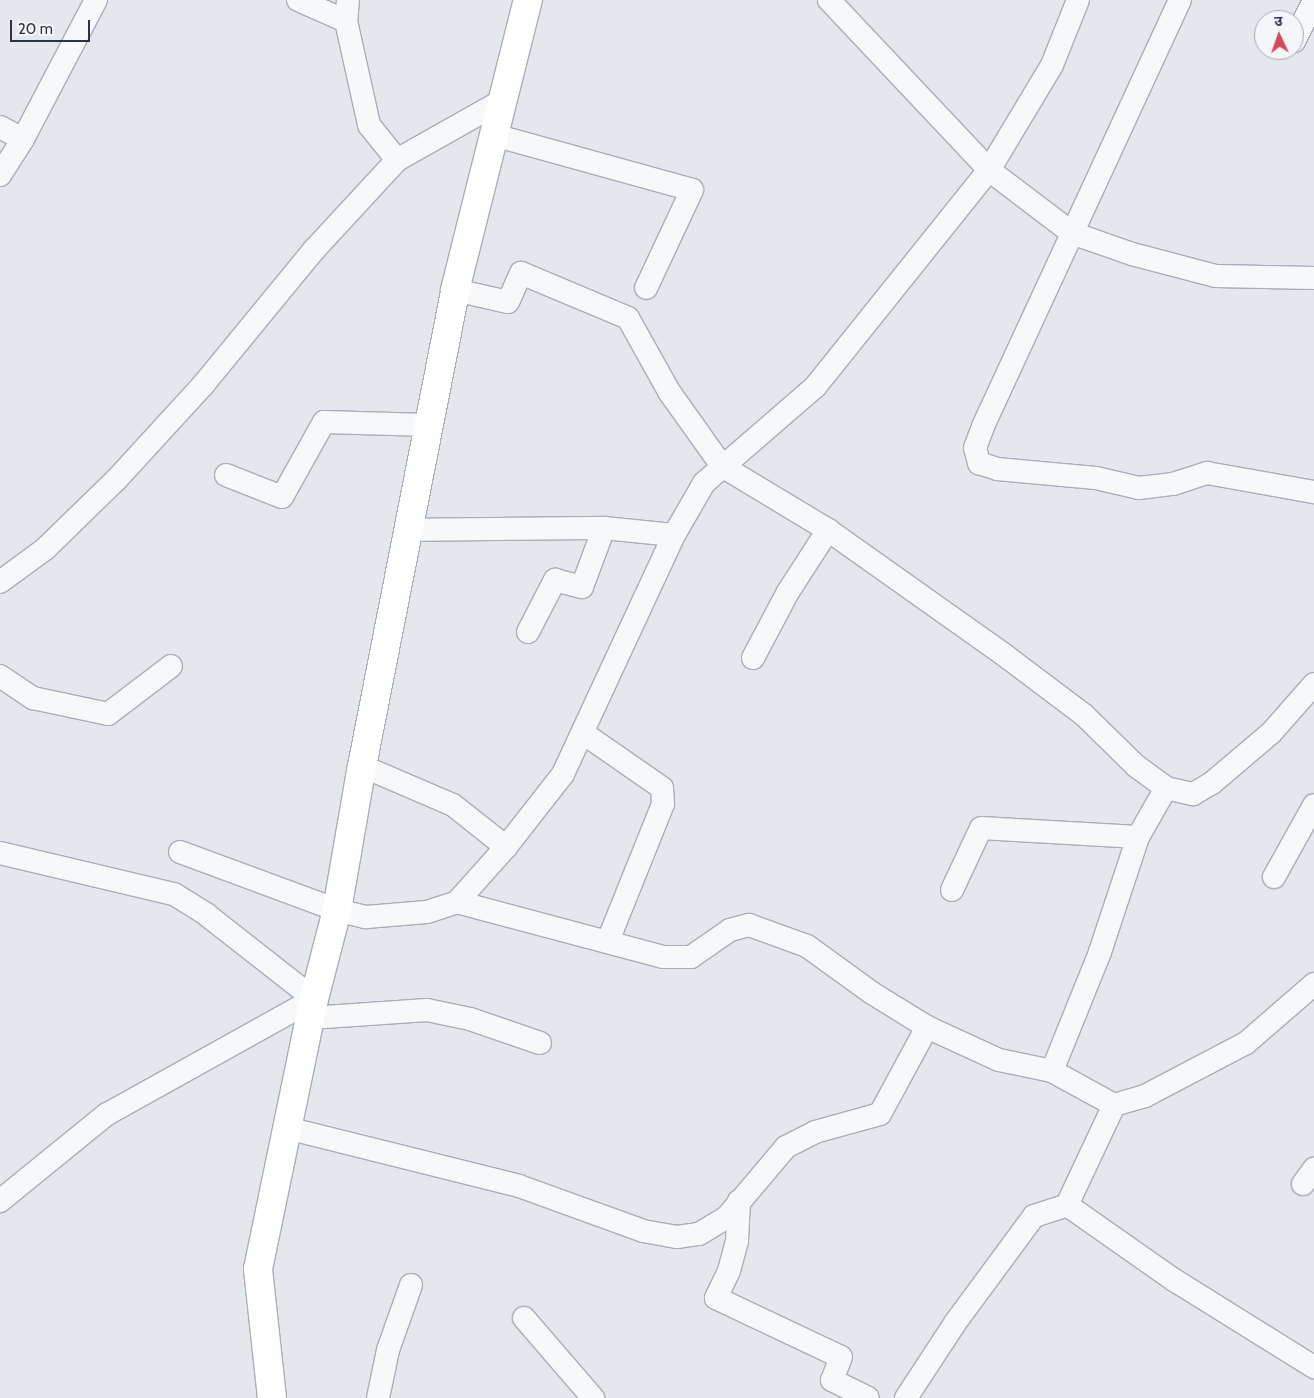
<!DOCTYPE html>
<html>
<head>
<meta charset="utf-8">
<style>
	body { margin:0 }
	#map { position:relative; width:1314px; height:1398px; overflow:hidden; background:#e4e7ec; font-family:Cabin,"Noto Sans Devanagari",sans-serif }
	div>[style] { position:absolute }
	.roads { filter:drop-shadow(1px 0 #a9aeb7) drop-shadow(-1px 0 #a9aeb7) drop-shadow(0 1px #a9aeb7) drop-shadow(0 -1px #a9aeb7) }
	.street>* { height:22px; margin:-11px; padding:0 11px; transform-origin:11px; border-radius:11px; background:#f7f8fa }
	.secondary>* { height:28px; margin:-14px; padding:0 14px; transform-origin:14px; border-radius:14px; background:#fff }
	span { translate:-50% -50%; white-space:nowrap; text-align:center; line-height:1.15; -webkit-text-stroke:5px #f4f6f9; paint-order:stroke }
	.north { position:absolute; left:1254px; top:10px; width:50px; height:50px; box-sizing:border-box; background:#f4f6f9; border:1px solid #a4a8b1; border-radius:50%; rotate:357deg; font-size:14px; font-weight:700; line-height:20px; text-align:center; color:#2b3445 }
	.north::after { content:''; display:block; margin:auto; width:18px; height:22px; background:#d1495b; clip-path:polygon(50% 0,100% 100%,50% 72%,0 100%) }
	.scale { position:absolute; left:10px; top:20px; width:80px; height:22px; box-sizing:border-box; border:2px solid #2b3445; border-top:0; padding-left:6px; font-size:15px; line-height:18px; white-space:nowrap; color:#2b3445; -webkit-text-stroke:4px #f4f6f9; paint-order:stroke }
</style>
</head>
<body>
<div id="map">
	<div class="roads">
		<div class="street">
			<i style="left:298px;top:0;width:52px;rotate:23.6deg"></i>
			<i style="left:348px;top:0;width:21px;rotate:95deg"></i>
			<i style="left:346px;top:21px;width:107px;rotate:77.5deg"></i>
			<i style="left:369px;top:125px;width:45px;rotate:51.3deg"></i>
			<i style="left:829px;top:0;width:233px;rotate:46.7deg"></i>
			<i style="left:989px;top:170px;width:122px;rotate:-59deg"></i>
			<i style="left:1052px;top:65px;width:70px;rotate:-68.2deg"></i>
			<i style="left:1180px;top:0;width:470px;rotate:114.8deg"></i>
			<i style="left:983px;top:427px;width:22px;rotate:111deg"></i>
			<i style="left:975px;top:448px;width:16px;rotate:75deg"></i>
			<i style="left:979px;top:463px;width:19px;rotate:18deg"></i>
			<i style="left:997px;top:469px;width:99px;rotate:5.2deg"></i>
			<i style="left:1096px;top:478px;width:44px;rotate:13.1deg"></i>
			<i style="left:1139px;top:488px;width:34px;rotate:-7deg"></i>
			<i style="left:1173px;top:484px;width:36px;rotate:-18deg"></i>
			<i style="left:1207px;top:473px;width:109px;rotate:10.1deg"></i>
			<i style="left:1294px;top:41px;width:45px;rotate:-63.4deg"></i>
			<i style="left:0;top:127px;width:26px;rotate:28deg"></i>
			<i style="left:494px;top:135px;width:205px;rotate:15.5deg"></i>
			<i style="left:692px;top:190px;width:108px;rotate:115.1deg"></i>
			<i style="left:0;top:175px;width:43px;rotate:-57.4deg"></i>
			<i style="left:23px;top:139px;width:157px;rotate:-62.3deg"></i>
			<i style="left:455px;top:290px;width:54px;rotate:12.8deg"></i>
			<i style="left:508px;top:302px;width:32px;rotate:-66deg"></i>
			<i style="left:521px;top:273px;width:116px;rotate:22.8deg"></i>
			<i style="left:628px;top:318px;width:86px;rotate:60.8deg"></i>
			<i style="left:670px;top:393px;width:90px;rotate:54.5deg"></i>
			<i style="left:722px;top:466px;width:124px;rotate:31.1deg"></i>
			<i style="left:828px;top:530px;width:214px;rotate:35.3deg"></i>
			<i style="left:1003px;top:654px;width:101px;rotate:37deg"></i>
			<i style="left:1084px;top:715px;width:73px;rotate:44.4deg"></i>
			<i style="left:1136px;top:766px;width:37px;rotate:36deg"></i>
			<i style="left:1166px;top:788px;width:28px;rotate:13deg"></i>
			<i style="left:1193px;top:794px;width:22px;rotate:-30deg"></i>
			<i style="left:1212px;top:783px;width:77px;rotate:-40.3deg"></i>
			<i style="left:1271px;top:733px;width:65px;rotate:-48.7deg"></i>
			<i style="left:226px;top:475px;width:60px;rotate:21.4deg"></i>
			<i style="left:282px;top:497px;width:86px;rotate:-60.8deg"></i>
			<i style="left:324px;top:422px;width:104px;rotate:1.7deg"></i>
			<i style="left:408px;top:530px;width:196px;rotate:-0.6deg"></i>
			<i style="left:0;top:582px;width:56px;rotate:-36.3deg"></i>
			<i style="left:45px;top:549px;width:99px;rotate:-44.2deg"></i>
			<i style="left:116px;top:480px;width:129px;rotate:-47.5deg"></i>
			<i style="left:203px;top:385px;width:175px;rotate:-50.6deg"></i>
			<i style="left:314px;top:250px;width:122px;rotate:-47.3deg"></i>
			<i style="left:397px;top:160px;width:118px;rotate:-29.4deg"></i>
			<i style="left:528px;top:632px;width:59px;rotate:-62.6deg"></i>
			<i style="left:555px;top:580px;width:28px;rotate:15deg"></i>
			<i style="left:582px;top:587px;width:63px;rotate:-69.6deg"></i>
			<i style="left:604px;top:528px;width:70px;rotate:5.7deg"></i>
			<i style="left:753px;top:658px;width:75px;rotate:-62.1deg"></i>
			<i style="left:788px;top:592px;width:74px;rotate:-57.2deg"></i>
			<i style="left:0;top:676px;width:40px;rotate:34deg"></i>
			<i style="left:33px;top:698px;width:77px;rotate:12deg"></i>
			<i style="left:108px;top:714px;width:79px;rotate:-37.3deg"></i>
			<i style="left:583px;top:733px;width:96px;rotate:34.8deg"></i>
			<i style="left:662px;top:788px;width:16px;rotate:86deg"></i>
			<i style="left:663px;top:804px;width:148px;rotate:111.9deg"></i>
			<i style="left:362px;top:766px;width:99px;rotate:23.2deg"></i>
			<i style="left:453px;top:805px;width:68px;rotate:38.4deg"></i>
			<i style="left:180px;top:852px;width:167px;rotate:20.3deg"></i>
			<i style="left:337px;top:910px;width:30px;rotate:14deg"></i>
			<i style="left:366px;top:917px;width:61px;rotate:-4.7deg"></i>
			<i style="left:427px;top:912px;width:32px;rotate:-18deg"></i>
			<i style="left:457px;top:902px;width:214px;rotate:14.9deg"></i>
			<i style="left:664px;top:957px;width:27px"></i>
			<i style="left:691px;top:957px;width:47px;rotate:-34.7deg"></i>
			<i style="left:730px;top:930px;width:20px;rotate:-15deg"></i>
			<i style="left:749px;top:925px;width:62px;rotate:19.9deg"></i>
			<i style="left:807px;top:946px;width:80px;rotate:35.9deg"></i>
			<i style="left:872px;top:993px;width:65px;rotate:31.7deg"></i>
			<i style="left:927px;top:1027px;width:79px;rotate:24.6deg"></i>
			<i style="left:999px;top:1060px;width:54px;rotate:11.7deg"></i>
			<i style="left:1052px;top:1071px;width:71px;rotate:28.7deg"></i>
			<i style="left:1114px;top:1105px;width:32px;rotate:-16deg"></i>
			<i style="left:1145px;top:1096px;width:114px;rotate:-27.7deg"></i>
			<i style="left:1246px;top:1043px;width:90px;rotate:-40.9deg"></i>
			<i style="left:0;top:853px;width:179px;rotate:13.3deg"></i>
			<i style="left:174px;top:894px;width:39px;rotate:32deg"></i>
			<i style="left:207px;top:915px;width:136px;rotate:38.1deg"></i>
			<i style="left:314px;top:999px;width:237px;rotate:150.9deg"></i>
			<i style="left:107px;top:1114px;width:138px;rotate:140.9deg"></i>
			<i style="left:1274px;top:877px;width:82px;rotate:-60.9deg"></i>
			<i style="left:952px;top:890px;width:68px;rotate:-64.9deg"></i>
			<i style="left:981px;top:828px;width:157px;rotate:3.3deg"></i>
			<i style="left:457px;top:902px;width:74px;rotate:-48.3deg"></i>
			<i style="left:506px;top:847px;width:93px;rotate:-52deg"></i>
			<i style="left:563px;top:774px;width:264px;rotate:-65.1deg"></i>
			<i style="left:674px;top:535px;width:60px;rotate:-60deg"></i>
			<i style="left:704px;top:483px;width:147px;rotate:-40.9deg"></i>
			<i style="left:815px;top:387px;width:278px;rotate:-51.3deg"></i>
			<i style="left:989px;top:170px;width:104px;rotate:37.2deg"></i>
			<i style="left:1072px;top:233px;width:64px;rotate:19.3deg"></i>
			<i style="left:1132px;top:254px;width:87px;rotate:14.7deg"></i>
			<i style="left:1216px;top:276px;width:98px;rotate:1.2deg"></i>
			<i style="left:310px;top:1018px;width:117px;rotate:-3.9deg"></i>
			<i style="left:427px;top:1010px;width:44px;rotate:11.8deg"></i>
			<i style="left:470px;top:1019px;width:74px;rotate:18.9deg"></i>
			<i style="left:1052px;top:1071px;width:128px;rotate:-68deg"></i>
			<i style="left:1100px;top:952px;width:121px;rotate:-71.7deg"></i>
			<i style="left:1138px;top:837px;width:56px;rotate:-60.3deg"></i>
			<i style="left:287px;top:1128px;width:239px;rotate:14deg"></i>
			<i style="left:519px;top:1186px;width:132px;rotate:19.9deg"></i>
			<i style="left:643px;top:1231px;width:35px;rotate:10deg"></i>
			<i style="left:677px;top:1237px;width:22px;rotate:-8deg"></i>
			<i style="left:699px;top:1234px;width:31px;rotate:-31deg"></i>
			<i style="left:726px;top:1218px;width:93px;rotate:-49.8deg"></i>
			<i style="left:786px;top:1147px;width:33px;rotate:-27deg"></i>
			<i style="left:815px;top:1132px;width:67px;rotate:-15.5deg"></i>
			<i style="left:880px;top:1114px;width:99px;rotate:-61.6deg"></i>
			<i style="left:1303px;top:1184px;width:19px;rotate:-54deg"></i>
			<i style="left:739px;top:1201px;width:40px;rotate:92.9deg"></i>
			<i style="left:737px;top:1241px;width:31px;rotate:105deg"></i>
			<i style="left:729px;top:1271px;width:30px;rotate:116deg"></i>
			<i style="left:716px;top:1298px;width:138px;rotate:25.3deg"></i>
			<i style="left:841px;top:1357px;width:25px;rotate:111deg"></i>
			<i style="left:832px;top:1380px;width:40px;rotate:26.6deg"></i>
			<i style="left:1067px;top:1205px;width:131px;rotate:35deg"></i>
			<i style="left:1174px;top:1280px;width:165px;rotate:31.9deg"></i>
			<i style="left:524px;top:1318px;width:106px;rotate:49.2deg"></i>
			<i style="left:378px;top:1398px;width:49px;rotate:-78.2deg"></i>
			<i style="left:388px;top:1350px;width:69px;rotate:-70.5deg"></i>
			<i style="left:906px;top:1398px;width:90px;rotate:-56.8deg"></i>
			<i style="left:955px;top:1323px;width:133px;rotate:-53.6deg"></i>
			<i style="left:1034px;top:1216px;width:35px;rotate:-18deg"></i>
			<i style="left:1067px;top:1205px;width:110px;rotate:-64.8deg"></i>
		</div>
		<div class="secondary">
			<i style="left:272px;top:1398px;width:130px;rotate:-96.2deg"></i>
			<i style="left:258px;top:1269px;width:276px;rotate:-78.3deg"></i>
			<i style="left:314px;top:999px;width:92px;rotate:-75.5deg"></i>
			<i style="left:337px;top:910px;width:146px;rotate:-80.2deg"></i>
			<i style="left:362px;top:766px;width:485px;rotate:-78.9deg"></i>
			<i style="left:455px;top:290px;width:299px;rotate:-75.9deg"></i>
		</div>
	</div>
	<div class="north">उ</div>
	<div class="scale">20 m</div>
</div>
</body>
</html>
